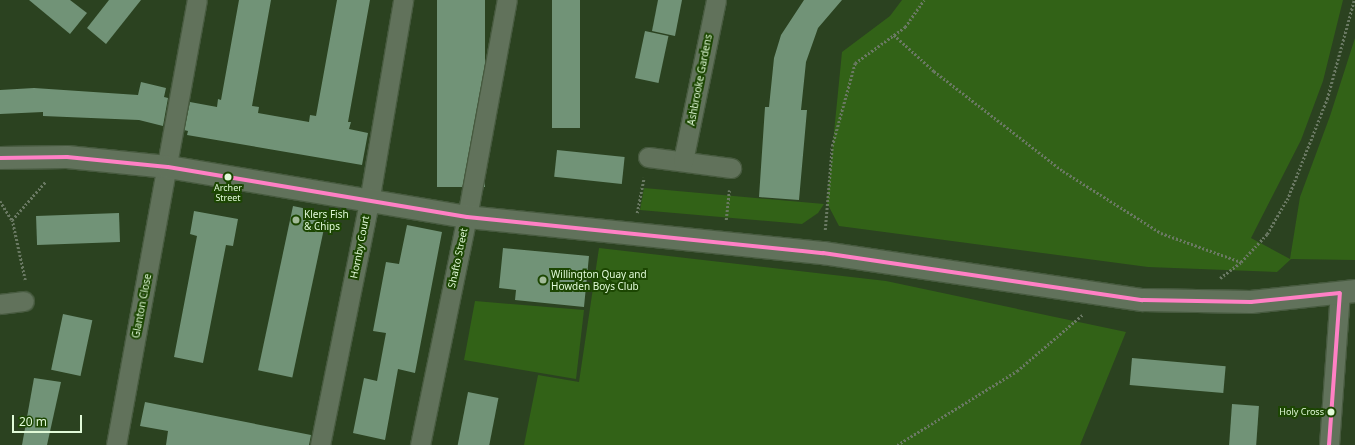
<!DOCTYPE html>
<html>
<head>
<meta charset="utf-8">
<style>
	body { margin:0 }
	#map { position:relative; width:1355px; height:445px; overflow:hidden; background:#2b4220; font-family:"Noto Sans",sans-serif }
	div>[style] { position:absolute }
	.green>* { inset:0; background:#326217 }
	.building>* { inset:0; background:#719377; transform-origin:0 0 }
	.path>* { height:2.5px; margin-top:-1.25px; transform-origin:0; background:repeating-linear-gradient(90deg,#6a7963 0 2px,transparent 0 4px) }
	.roads { filter:drop-shadow(1px 0 #475a3f) drop-shadow(-1px 0 #475a3f) drop-shadow(0 1px #475a3f) drop-shadow(0 -1px #475a3f) }
	.minor>* { height:19px; margin:-9.5px; padding:0 9.5px; transform-origin:9.5px; border-radius:9.5px; background:#61725b }
	.secondary>* { height:22px; margin:-11px; padding:0 11px; transform-origin:11px; border-radius:11px; background:#61725b }
	.bus-1>* { height:4px; margin:-2px; padding:0 2px; transform-origin:2px; border-radius:2px; background:#ff80c5 }
	.dots>* { width:11px; height:11px; translate:-50% -50%; box-sizing:border-box; border:2px solid #1c4602; border-radius:50% }
	span { translate:-50% -50%; white-space:nowrap; text-align:center; line-height:1.15; -webkit-text-stroke:4px #1c4602; paint-order:stroke }
	.bus-label { font-size:9px; color:#e1fad8 }
	.right { translate:-100% -50%; text-align:right }
	.street-label { font-size:10px; color:#e1fad8 }
	.poi-label { font-size:10px; color:#e1fad8 }
	.left { translate:0 -50%; text-align:left }
	.scale { position:absolute; left:12px; top:415px; width:70px; height:18px; box-sizing:border-box; border:2px solid #e1fad8; border-top:0; padding-left:5px; font-size:12px; line-height:14px; white-space:nowrap; color:#e1fad8; -webkit-text-stroke:3px #1c4602; paint-order:stroke }
</style>
</head>
<body>
<div id="map">
	<div class="green">
		<i style="clip-path:polygon(902px 0,1343px 0,1323px 81px,1301px 140px,1251px 238px,1290px 259px,1300px 197px,1330px 116px,1355px 38px,1355px 260px,1291px 259px,1277px 272px,1148px 267px,839px 226px,827px 203px,842px 52px,890px 16px)"></i>
		<i style="clip-path:polygon(644px 188px,824px 204px,818px 213px,802px 224px,640px 210px)"></i>
		<i style="clip-path:polygon(599px 248px,886px 281px,1126px 332px,1080px 445px,524px 445px,538px 375px,579px 382px)"></i>
		<i style="clip-path:polygon(475px 301px,584px 310px,576px 379px,464px 360px)"></i>
	</div>
	<div class="building">
		<i style="clip-path:polygon(29px 0,70px 0,87px 13px,70px 34px)"></i>
		<i style="clip-path:polygon(109px 0,141px 0,106px 44px,87px 28px)"></i>
		<i style="clip-path:polygon(239px 0,271px 0,252px 106px,259px 107px,258px 113px,309px 122px,310px 115px,316px 116px,337px 0,370px 0,348px 122px,351px 122px,349px 129px,368px 133px,362px 165px,187px 135px,188px 131px,184px 130px,190px 102px,217px 107px,218px 99px,221px 100px)"></i>
		<i style="left:437px;top:0;width:48px;height:187px"></i>
		<i style="left:552px;top:0;width:28px;height:128px"></i>
		<i style="clip-path:polygon(658px 0,682px 0,675px 36px,652px 31px)"></i>
		<i style="clip-path:polygon(804px 0,842px 0,818px 28px,806px 62px,801px 110px,807px 110px,799px 200px,759px 197px,765px 107px,769px 107px,774px 58px,781px 35px)"></i>
		<i style="left:645px;top:31px;width:24px;height:48px;rotate:12deg"></i>
		<i style="clip-path:polygon(141px 82px,166px 88px,164px 97px,168px 98px,163px 126px,139px 120px,43px 116px,43px 112px,0 114px,0 90px,34px 88px,138px 95px)"></i>
		<i style="left:557px;top:150px;width:68px;height:27px;rotate:6deg"></i>
		<i style="left:293px;top:206px;width:35px;height:168px;rotate:12deg"></i>
		<i style="clip-path:polygon(194px 211px,238px 219px,233px 246px,226px 245px,203px 363px,174px 357px,197px 236px,190px 234px)"></i>
		<i style="left:119px;top:213px;width:29px;height:83px;rotate:88deg"></i>
		<i style="clip-path:polygon(407px 225px,442px 232px,415px 373px,398px 369px,385px 440px,353px 433px,364px 378px,377px 381px,386px 333px,373px 331px,386px 262px,399px 264px)"></i>
		<i style="clip-path:polygon(503px 248px,589px 256px,584px 307px,515px 300px,516px 290px,499px 288px)"></i>
		<i style="left:63px;top:314px;width:30px;height:57px;rotate:12deg"></i>
		<i style="left:1132px;top:358px;width:94px;height:27px;rotate:5deg"></i>
		<i style="clip-path:polygon(34px 378px,61px 382px,47px 445px,22px 445px)"></i>
		<i style="left:468px;top:392px;width:31px;height:54px;rotate:11deg"></i>
		<i style="clip-path:polygon(145px 402px,311px 435px,309px 445px,166px 445px,168px 431px,140px 426px)"></i>
		<i style="left:1232px;top:404px;width:27px;height:41px;rotate:4deg"></i>
	</div>
	<div class="path">
		<i style="left:894px;top:35px;width:54px;rotate:42deg"></i>
		<i style="left:934px;top:71px;width:163px;rotate:37.8deg"></i>
		<i style="left:1063px;top:171px;width:116px;rotate:32.3deg"></i>
		<i style="left:1161px;top:233px;width:85px;rotate:19.9deg"></i>
		<i style="left:0;top:201px;width:22px;rotate:58deg"></i>
		<i style="left:637px;top:213px;width:36px;rotate:-79deg"></i>
		<i style="left:726px;top:220px;width:30px;rotate:-84deg"></i>
		<i style="left:825px;top:230px;width:84px;rotate:-85.2deg"></i>
		<i style="left:832px;top:146px;width:86px;rotate:-74.5deg"></i>
		<i style="left:855px;top:63px;width:62px;rotate:-35.8deg"></i>
		<i style="left:905px;top:27px;width:33px;rotate:-55deg"></i>
		<i style="left:1220px;top:278px;width:26px;rotate:-37deg"></i>
		<i style="left:1241px;top:262px;width:38px;rotate:-47deg"></i>
		<i style="left:1267px;top:234px;width:39px;rotate:-60deg"></i>
		<i style="left:1287px;top:200px;width:109px;rotate:-68.4deg"></i>
		<i style="left:1327px;top:99px;width:103px;rotate:-74.7deg"></i>
		<i style="left:25px;top:280px;width:61px;rotate:-102.2deg"></i>
		<i style="left:12px;top:220px;width:52px;rotate:-48.9deg"></i>
		<i style="left:897px;top:445px;width:141px;rotate:-31.7deg"></i>
		<i style="left:1017px;top:371px;width:86px;rotate:-40.7deg"></i>
	</div>
	<div class="roads">
		<div class="minor">
			<i style="left:648px;top:157px;width:84px;rotate:7.5deg"></i>
			<i style="left:683px;top:161px;width:164px;rotate:-78.4deg"></i>
			<i style="left:0;top:304px;width:24px;rotate:-7deg"></i>
			<i style="left:116px;top:445px;width:452px;rotate:-79.7deg"></i>
			<i style="left:320px;top:445px;width:248px;rotate:-78.6deg"></i>
			<i style="left:369px;top:202px;width:205px;rotate:-80.4deg"></i>
			<i style="left:420px;top:445px;width:233px;rotate:-78.4deg"></i>
			<i style="left:467px;top:217px;width:221px;rotate:-79.6deg"></i>
			<i style="left:1329px;top:445px;width:152px;rotate:-85.9deg"></i>
		</div>
		<div class="secondary">
			<i style="left:0;top:158px;width:67px;rotate:-0.9deg"></i>
			<i style="left:67px;top:157px;width:101px;rotate:5.7deg"></i>
			<i style="left:168px;top:167px;width:303px;rotate:9.5deg"></i>
			<i style="left:467px;top:217px;width:358px;rotate:5.8deg"></i>
			<i style="left:823px;top:253px;width:323px;rotate:8.4deg"></i>
			<i style="left:1143px;top:300px;width:108px;rotate:1.1deg"></i>
			<i style="left:1251px;top:302px;width:105px;rotate:-6deg"></i>
		</div>
	</div>
	<div class="bus-1">
		<i style="left:0;top:158px;width:67px;rotate:-0.9deg"></i>
		<i style="left:67px;top:157px;width:101px;rotate:5.7deg"></i>
		<i style="left:168px;top:167px;width:303px;rotate:9.5deg"></i>
		<i style="left:467px;top:217px;width:358px;rotate:5.8deg"></i>
		<i style="left:823px;top:253px;width:323px;rotate:8.4deg"></i>
		<i style="left:1143px;top:300px;width:108px;rotate:1.1deg"></i>
		<i style="left:1251px;top:302px;width:89px;rotate:-5.8deg"></i>
		<i style="left:1329px;top:445px;width:152px;rotate:-85.9deg"></i>
	</div>
	<div class="dots">
		<i style="left:228px;top:177px;background:#e1fad8"></i>
		<i style="left:296px;top:220px;background:#a1ba98"></i>
		<i style="left:543px;top:280px;background:#a1ba98"></i>
		<i style="left:1331px;top:412px;background:#e1fad8"></i>
	</div>
	<div class="bus-label">
		<span style="left:228px;top:193px">Archer<br>Street</span>
		<span class="right" style="left:1324px;top:412px">Holy Cross</span>
	</div>
	<div class="street-label">
		<span style="left:700px;top:80px;rotate:-79deg">Ashbrooke Gardens</span>
		<span style="left:360px;top:247px;rotate:-79deg">Hornby Court</span>
		<span style="left:458px;top:258px;rotate:-78deg">Shafto Street</span>
		<span style="left:142px;top:306px;rotate:-79deg">Glanton Close</span>
	</div>
	<div class="poi-label">
		<span class="left" style="left:304px;top:220px">Klers Fish<br>&amp; Chips</span>
		<span class="left" style="left:551px;top:280px">Willington Quay and<br>Howden Boys Club</span>
	</div>
	<div class="scale">20 m</div>
</div>
</body>
</html>
